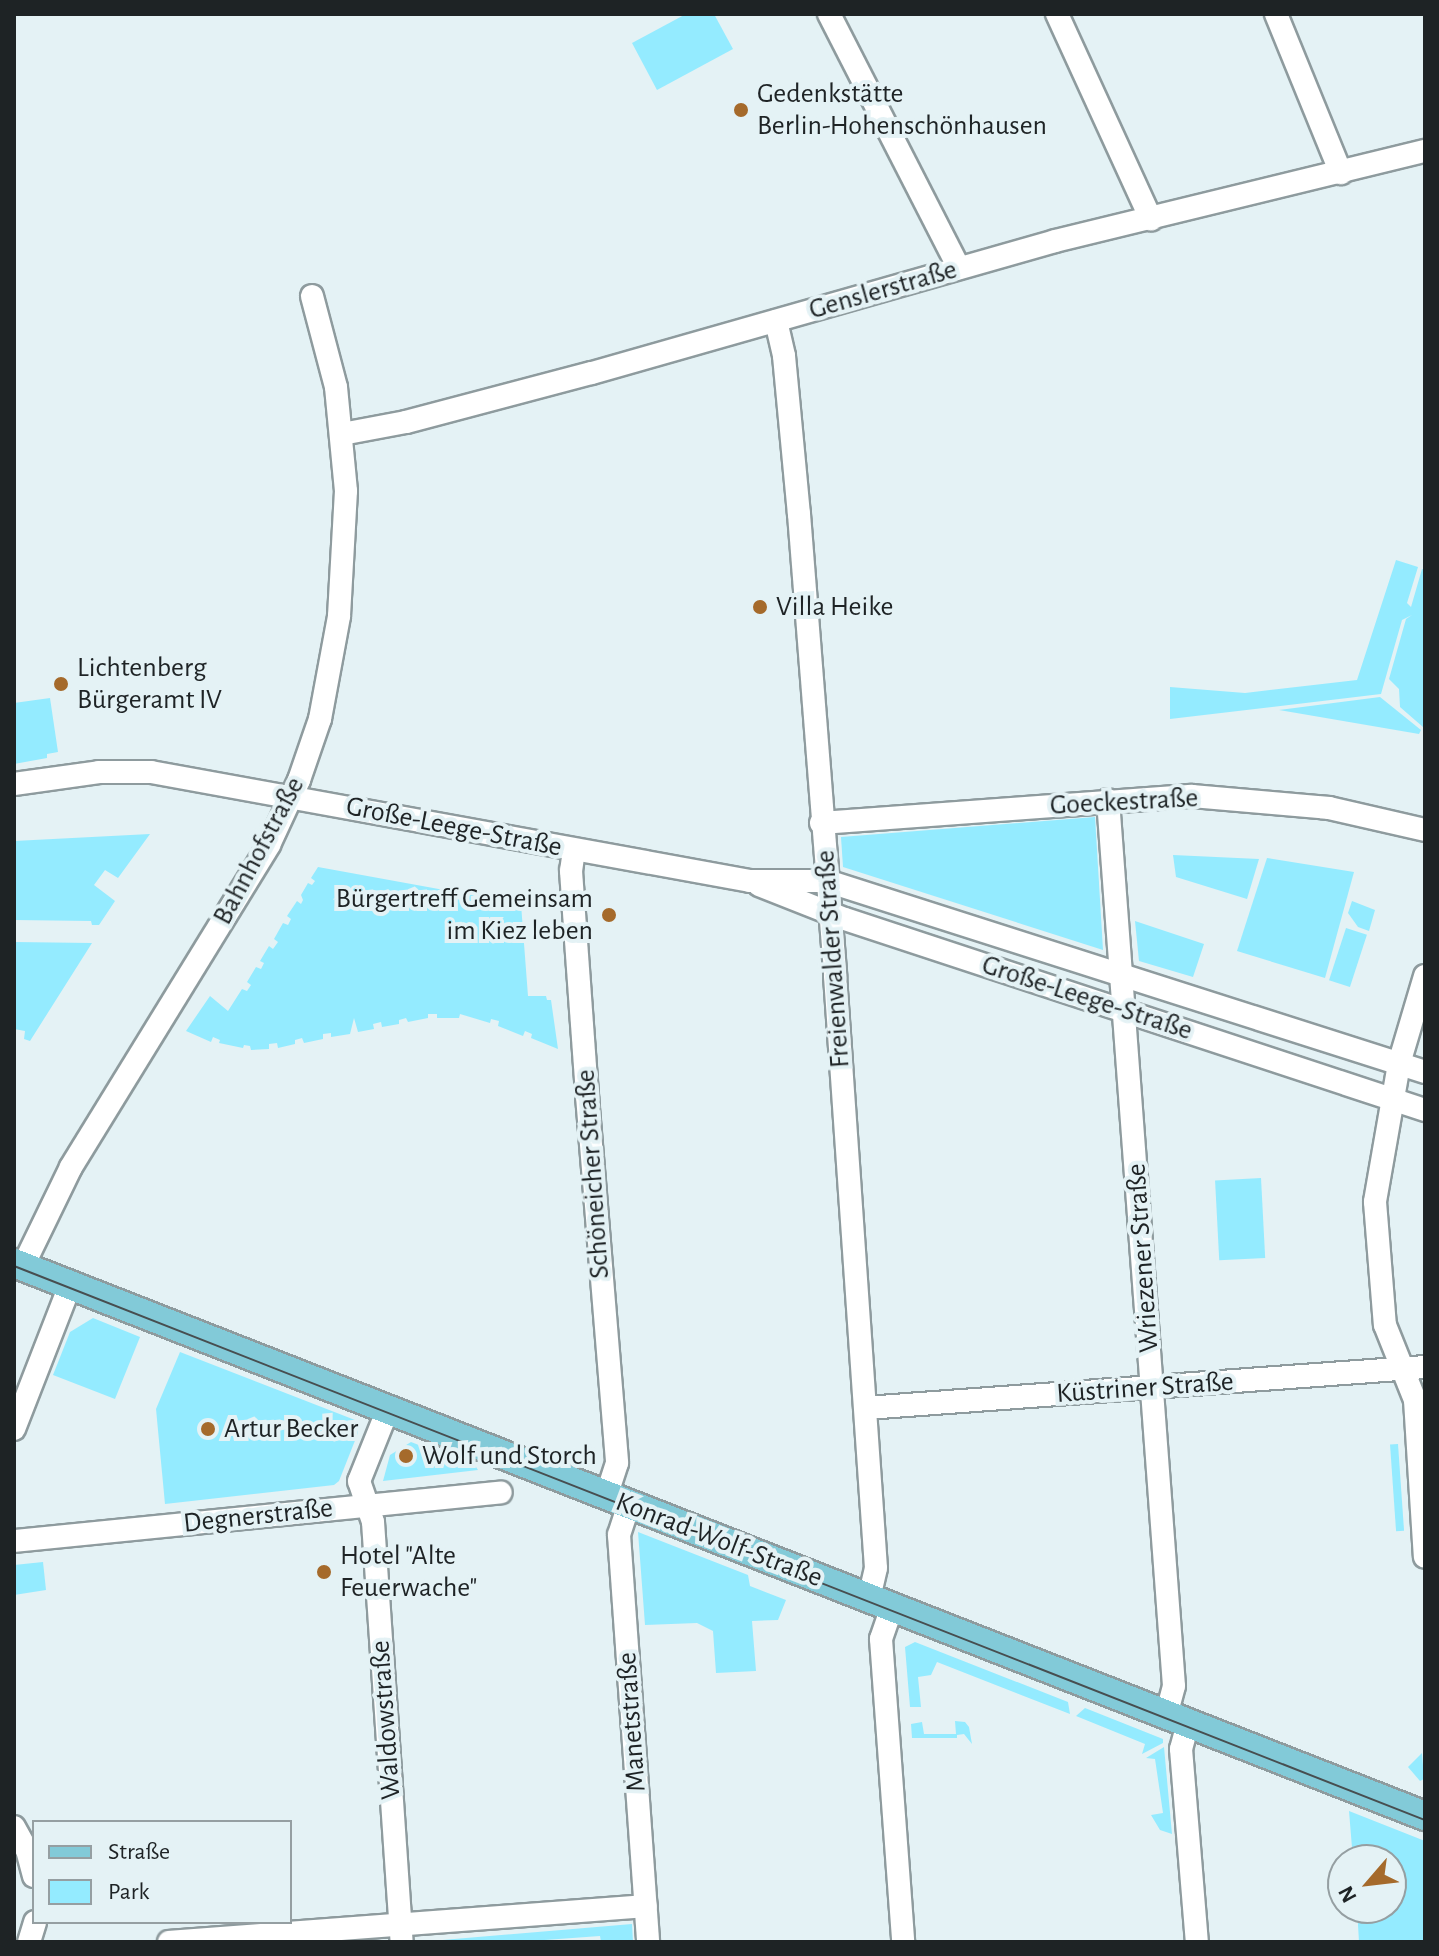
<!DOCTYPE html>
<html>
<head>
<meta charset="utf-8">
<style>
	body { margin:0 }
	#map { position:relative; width:1439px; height:1956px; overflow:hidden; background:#e4f2f5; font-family:"Alegreya Sans",sans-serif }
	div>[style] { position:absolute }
	.green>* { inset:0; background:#94ebff; transform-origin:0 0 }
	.roads { filter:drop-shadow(2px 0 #8e9b9e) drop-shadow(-2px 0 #8e9b9e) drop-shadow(0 2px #8e9b9e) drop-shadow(0 -2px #8e9b9e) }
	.minor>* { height:22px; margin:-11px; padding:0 11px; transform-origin:11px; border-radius:11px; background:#fff }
	.major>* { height:28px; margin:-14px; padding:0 14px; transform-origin:14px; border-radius:14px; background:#82cad8 }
	.tram>* { height:2px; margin:-1px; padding:0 1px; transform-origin:1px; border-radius:1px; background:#474e50 }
	.dots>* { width:22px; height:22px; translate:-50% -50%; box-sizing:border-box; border:4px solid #e4f2f5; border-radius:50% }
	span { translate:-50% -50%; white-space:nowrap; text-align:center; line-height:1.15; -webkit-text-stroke:8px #e4f2f5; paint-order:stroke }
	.poi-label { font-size:28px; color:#1e2325 }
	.left { translate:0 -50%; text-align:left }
	.right { translate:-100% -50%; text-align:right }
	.street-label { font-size:28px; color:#1e2325 }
	.frame { position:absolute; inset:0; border:16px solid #1e2325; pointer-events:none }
	.legend { position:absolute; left:32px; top:1820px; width:260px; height:104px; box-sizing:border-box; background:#e4f2f5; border:2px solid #959fa2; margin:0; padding:10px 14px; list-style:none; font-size:24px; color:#1e2325 }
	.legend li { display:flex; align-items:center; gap:16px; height:40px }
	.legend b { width:40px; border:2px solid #959fa2 }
	.north { position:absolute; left:1327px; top:1844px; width:80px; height:80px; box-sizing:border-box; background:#e4f2f5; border:2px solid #959fa2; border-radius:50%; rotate:242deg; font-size:22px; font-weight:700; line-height:32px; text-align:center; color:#1e2325 }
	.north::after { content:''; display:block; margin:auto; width:28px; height:36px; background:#a56a2b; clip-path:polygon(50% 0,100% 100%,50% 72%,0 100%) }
</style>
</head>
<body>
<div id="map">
	<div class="green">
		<i style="clip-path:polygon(686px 14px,714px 14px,733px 49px,657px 90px,632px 43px)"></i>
		<i style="clip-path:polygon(1396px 560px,1418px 567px,1407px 603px,1411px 607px,1422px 569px,1425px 570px,1423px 727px,1400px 707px,1399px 689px,1389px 679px,1406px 619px,1412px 615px,1402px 620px,1381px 694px,1170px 719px,1170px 687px,1245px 693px,1357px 680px)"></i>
		<i style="clip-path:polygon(1380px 697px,1421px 730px,1419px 734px,1279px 710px)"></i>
		<i style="clip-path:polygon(50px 698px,58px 752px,47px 754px,47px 758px,14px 764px,14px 703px)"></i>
		<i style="clip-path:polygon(1095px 817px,1103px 950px,843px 867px,841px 837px)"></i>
		<i style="clip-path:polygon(150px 834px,118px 878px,105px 870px,94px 885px,115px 901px,99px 925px,92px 925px,91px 921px,14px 920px,14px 841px)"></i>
		<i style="clip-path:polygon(1173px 855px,1259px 859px,1247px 899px,1176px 877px)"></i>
		<i style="clip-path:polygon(1267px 858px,1354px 872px,1325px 978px,1237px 951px)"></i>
		<i style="clip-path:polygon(318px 867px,521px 904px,528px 996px,546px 996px,547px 1000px,551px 1000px,558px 1049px,531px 1038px,532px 1034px,525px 1031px,523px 1036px,498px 1026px,499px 1021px,491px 1019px,490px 1023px,460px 1014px,459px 1018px,437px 1018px,437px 1014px,428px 1014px,428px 1018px,408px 1022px,406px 1018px,399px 1020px,399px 1024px,382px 1027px,381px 1022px,373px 1024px,374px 1029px,358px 1032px,354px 1018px,350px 1034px,331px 1037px,331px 1033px,323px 1034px,323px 1039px,304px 1043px,302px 1038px,295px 1040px,295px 1044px,278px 1048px,277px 1043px,269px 1044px,269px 1049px,251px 1050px,250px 1046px,244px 1045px,243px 1048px,219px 1043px,220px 1040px,213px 1037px,211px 1042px,186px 1031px,210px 996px,228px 1011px,242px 989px,247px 991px,251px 985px,247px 982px,256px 967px,261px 969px,264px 963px,260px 961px,269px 946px,273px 949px,278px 942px,274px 939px,283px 923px,288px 925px,291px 919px,287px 916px,297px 901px,301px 904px,303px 900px,301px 895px,308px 883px,312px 885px,315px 881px,311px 878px)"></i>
		<i style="clip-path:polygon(1352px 901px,1375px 910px,1369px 931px,1358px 927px,1348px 913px)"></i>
		<i style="clip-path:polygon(1135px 921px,1204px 944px,1193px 977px,1139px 961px)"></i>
		<i style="left:1346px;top:928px;width:22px;height:55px;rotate:18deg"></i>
		<i style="clip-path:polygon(14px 942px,92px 943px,30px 1041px,24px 1039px,25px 1031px,14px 1029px)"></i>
		<i style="left:1261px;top:1178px;width:80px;height:46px;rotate:87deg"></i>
		<i style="clip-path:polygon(93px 1318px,140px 1337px,115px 1399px,53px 1375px,70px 1332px)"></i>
		<i style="clip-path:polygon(180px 1352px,355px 1420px,358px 1433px,339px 1481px,334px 1485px,165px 1504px,156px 1409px)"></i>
		<i style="clip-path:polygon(411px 1442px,476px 1467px,478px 1470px,383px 1481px,390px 1455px)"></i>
		<i style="left:1398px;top:1444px;width:87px;height:8px;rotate:86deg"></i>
		<i style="clip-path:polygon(638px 1532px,748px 1575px,750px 1586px,786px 1600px,778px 1620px,752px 1621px,756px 1671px,716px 1673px,713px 1631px,697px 1623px,645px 1625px)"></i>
		<i style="clip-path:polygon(43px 1562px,46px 1590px,14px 1595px,14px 1565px)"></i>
		<i style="clip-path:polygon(915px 1642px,1068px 1702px,1070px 1714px,937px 1662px,931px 1675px,918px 1677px,921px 1707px,910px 1707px,905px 1647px)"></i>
		<i style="clip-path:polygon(1085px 1708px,1163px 1739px,1163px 1743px,1142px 1754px,1145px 1744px,1076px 1716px)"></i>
		<i style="clip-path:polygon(955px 1721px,965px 1722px,969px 1727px,972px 1744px,964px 1734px,957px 1735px,957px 1738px,912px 1738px,911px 1724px,922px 1722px,924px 1734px,956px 1734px)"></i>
		<i style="clip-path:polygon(1164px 1747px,1172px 1834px,1160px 1830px,1151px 1815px,1163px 1813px,1155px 1759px,1146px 1758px)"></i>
		<i style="clip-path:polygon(1422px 1753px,1424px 1779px,1420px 1781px,1408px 1767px)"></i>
		<i style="clip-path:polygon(1349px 1811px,1425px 1841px,1425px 1942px,1359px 1942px,1357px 1908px,1391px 1908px,1391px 1860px,1353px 1860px)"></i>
		<i style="clip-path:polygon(632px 1924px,633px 1942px,601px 1942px,600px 1936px,517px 1942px,419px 1942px)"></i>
	</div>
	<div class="roads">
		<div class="minor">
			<i style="left:829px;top:14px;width:285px;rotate:62.9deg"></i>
			<i style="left:1057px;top:14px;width:226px;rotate:65.4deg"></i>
			<i style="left:1276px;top:14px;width:172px;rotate:67.8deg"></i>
			<i style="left:776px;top:321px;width:36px;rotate:77deg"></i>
			<i style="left:784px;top:356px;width:159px;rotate:84.6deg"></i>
			<i style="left:799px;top:514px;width:463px;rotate:85.5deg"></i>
			<i style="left:835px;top:976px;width:593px;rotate:86.04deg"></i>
			<i style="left:876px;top:1568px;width:31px;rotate:103deg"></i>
			<i style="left:342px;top:434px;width:65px;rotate:-10.6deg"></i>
			<i style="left:406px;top:422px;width:192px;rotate:-14.8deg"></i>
			<i style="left:592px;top:373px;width:481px;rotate:-15.9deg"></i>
			<i style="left:1055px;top:241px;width:381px;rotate:-13.7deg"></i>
			<i style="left:14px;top:784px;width:86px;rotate:-8deg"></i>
			<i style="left:99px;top:772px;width:52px"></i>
			<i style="left:151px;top:772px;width:609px;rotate:10.31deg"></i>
			<i style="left:750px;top:881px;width:77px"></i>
			<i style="left:827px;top:881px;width:628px;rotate:17.71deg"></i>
			<i style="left:1108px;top:800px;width:888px;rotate:85.74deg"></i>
			<i style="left:1174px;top:1686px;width:30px;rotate:105deg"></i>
			<i style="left:821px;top:823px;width:372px;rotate:-4.2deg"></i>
			<i style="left:1192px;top:796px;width:138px;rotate:5deg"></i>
			<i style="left:1329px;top:808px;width:98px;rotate:12.9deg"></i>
			<i style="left:574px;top:850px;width:21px;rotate:98deg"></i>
			<i style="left:571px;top:871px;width:226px;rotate:85.9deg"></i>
			<i style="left:587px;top:1096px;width:368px;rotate:85.3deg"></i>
			<i style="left:617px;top:1463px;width:35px;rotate:108deg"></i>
			<i style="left:759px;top:885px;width:92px;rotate:21.6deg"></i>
			<i style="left:845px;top:919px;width:611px;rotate:18.23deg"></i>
			<i style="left:1425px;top:976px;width:92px;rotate:106.5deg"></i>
			<i style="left:1399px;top:1064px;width:140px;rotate:99.9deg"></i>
			<i style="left:1375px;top:1202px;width:123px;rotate:85.4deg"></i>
			<i style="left:1385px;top:1325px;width:81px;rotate:68.2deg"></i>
			<i style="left:1415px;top:1400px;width:157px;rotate:86.4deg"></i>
			<i style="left:23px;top:1266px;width:110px;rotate:-64.1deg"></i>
			<i style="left:71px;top:1167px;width:378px;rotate:-58.4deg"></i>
			<i style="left:269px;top:845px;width:72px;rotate:-65.2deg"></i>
			<i style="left:299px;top:780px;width:65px;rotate:-71deg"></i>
			<i style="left:320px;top:719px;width:105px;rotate:-79.5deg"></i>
			<i style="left:339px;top:616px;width:125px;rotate:-86.8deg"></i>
			<i style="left:346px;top:491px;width:104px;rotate:-95.5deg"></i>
			<i style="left:336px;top:387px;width:94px;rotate:-104.8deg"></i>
			<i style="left:866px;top:1408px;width:561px;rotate:-4.19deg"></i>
			<i style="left:388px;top:1409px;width:78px;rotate:111.9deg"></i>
			<i style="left:359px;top:1481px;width:43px;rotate:71.1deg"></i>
			<i style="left:373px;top:1522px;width:421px;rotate:86.1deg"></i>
			<i style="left:14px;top:1429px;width:155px;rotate:-68.7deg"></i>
			<i style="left:629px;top:1504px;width:33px;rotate:108deg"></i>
			<i style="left:619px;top:1535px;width:408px;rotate:85.9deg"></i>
			<i style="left:14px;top:1541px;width:489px;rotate:-5.7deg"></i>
			<i style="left:892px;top:1607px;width:34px;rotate:109deg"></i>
			<i style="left:881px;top:1639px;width:304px;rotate:85.8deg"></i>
			<i style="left:1188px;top:1723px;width:27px;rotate:105deg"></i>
			<i style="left:1181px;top:1749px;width:194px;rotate:85.3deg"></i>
			<i style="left:14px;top:1827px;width:26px;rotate:61deg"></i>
			<i style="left:27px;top:1850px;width:27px;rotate:75deg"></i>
			<i style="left:29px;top:1942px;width:21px;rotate:-73deg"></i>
			<i style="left:169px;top:1942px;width:478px;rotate:-4.3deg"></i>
		</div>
		<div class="major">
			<i style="left:14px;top:1263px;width:1515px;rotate:21.4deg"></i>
		</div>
	</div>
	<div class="tram">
		<i style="left:14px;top:1266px;width:1516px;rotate:21.44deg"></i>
	</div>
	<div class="dots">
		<i style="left:741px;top:110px;background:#a56a2b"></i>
		<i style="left:760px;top:607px;background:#a56a2b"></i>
		<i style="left:61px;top:684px;background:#a56a2b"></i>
		<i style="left:609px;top:915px;background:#a56a2b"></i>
		<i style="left:208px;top:1429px;background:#a56a2b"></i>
		<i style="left:406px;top:1456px;background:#a56a2b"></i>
		<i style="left:324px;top:1572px;background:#a56a2b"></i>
	</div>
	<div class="poi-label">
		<span class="left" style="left:757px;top:110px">Gedenkstätte<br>Berlin-Hohenschönhausen</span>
		<span class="left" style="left:776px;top:607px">Villa Heike</span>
		<span class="left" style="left:77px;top:684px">Lichtenberg<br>Bürgeramt IV</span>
		<span class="right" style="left:593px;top:915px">Bürgertreff Gemeinsam<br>im Kiez leben</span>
		<span class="left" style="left:224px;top:1429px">Artur Becker</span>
		<span class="left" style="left:422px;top:1456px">Wolf und Storch</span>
		<span class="left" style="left:340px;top:1572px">Hotel "Alte<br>Feuerwache"</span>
	</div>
	<div class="street-label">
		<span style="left:883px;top:290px;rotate:-16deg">Genslerstraße</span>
		<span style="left:1124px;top:802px;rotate:-3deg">Goeckestraße</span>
		<span style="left:454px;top:827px;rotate:11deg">Große-Leege-Straße</span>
		<span style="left:259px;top:851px;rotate:-62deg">Bahnhofstraße</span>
		<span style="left:833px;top:959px;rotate:-94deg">Freienwalder Straße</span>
		<span style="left:1087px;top:998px;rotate:18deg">Große-Leege-Straße</span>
		<span style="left:593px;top:1174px;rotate:-94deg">Schöneicher Straße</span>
		<span style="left:1143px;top:1258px;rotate:-94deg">Wriezener Straße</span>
		<span style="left:1145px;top:1388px;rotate:-4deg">Küstriner Straße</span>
		<span style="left:258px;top:1516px;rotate:-6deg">Degnerstraße</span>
		<span style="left:719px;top:1540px;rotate:21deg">Konrad-Wolf-Straße</span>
		<span style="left:386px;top:1720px;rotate:-94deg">Waldowstraße</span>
		<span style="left:632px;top:1722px;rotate:-94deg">Manetstraße</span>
	</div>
	<div class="frame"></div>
	<ul class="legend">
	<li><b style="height:10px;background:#82cad8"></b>Straße</li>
	<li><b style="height:22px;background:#94ebff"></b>Park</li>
	</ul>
	<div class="north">N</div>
</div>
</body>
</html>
